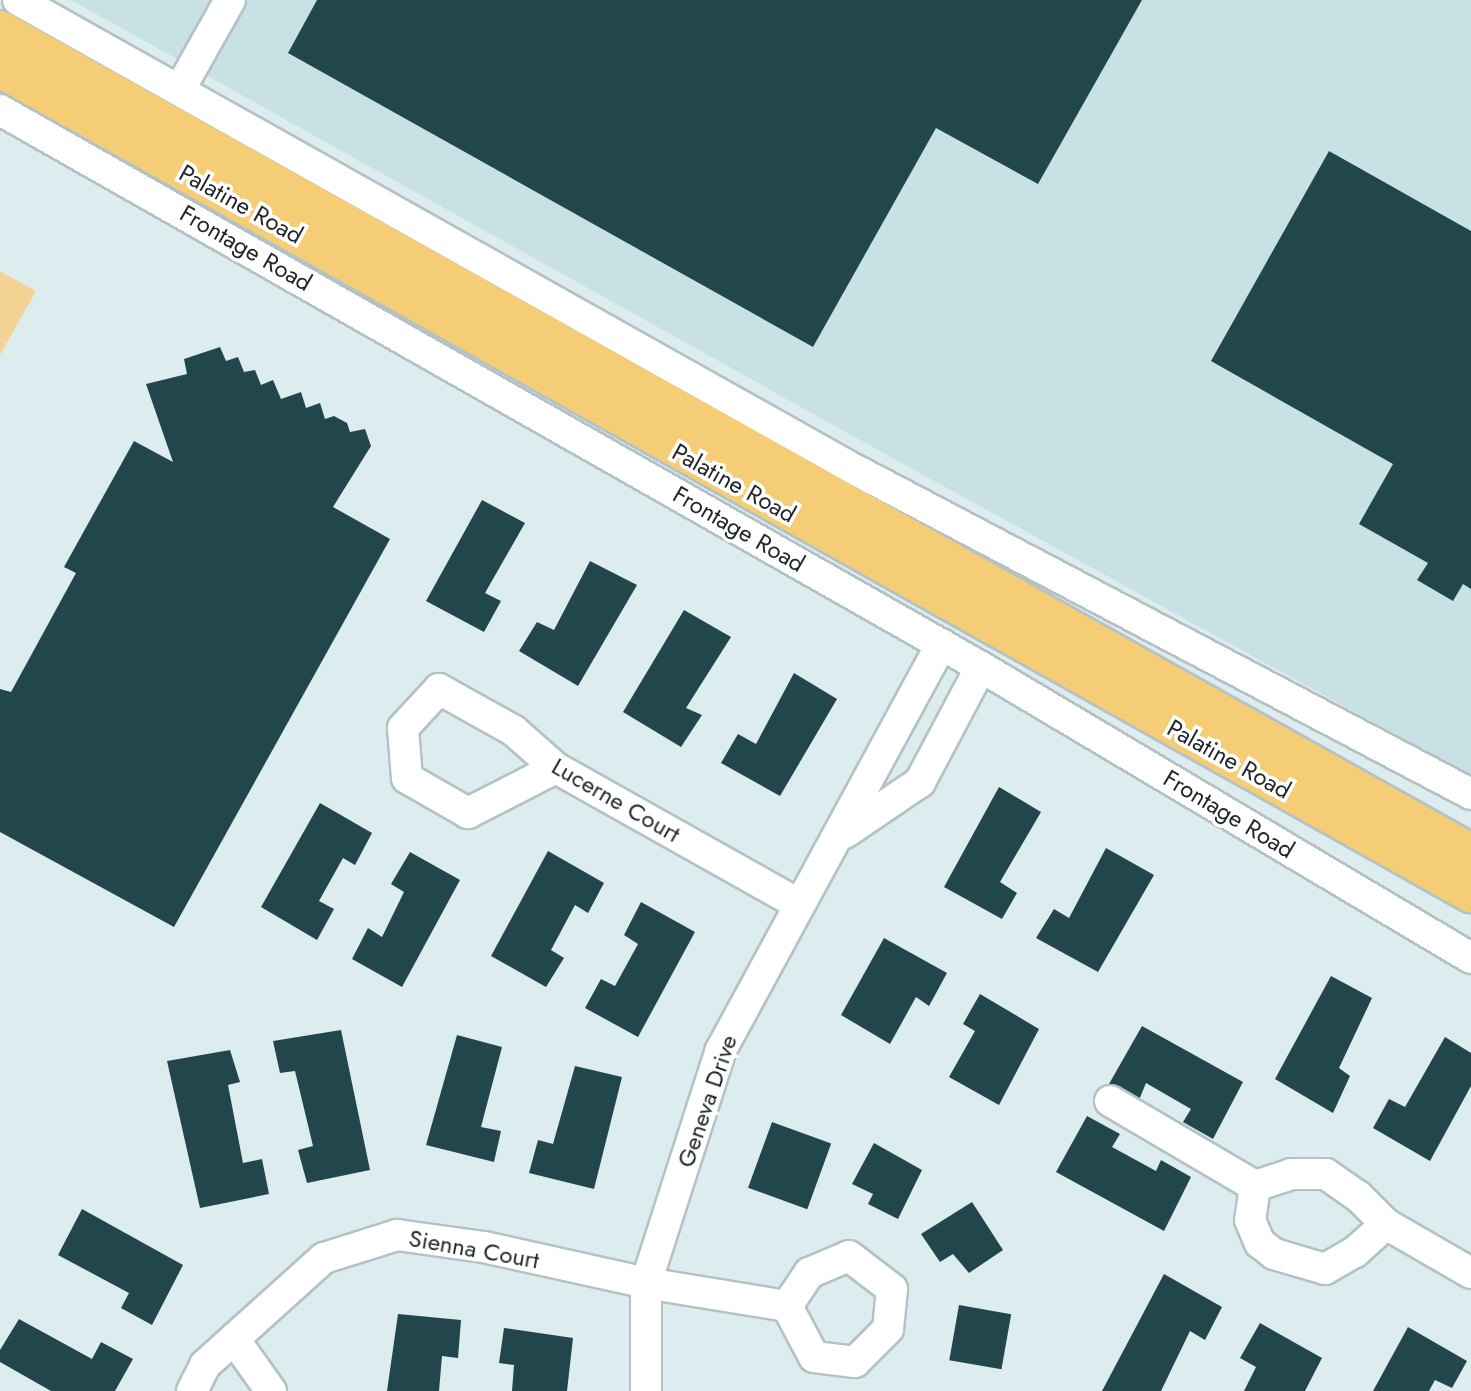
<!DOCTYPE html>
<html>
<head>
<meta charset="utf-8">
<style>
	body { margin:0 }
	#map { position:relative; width:1471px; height:1391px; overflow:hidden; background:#ddecee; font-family:Jost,sans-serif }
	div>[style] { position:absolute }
	.built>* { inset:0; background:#c8e1e5 }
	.green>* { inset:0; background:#f3d495 }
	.building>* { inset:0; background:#21474c; transform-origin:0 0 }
	.roads { filter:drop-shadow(2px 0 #b3c2c5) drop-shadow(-2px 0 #b3c2c5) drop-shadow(0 2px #b3c2c5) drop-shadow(0 -2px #b3c2c5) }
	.minor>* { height:30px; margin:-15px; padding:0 15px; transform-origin:15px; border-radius:15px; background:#fff }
	.highway>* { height:38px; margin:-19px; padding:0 19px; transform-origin:19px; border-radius:19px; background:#f5cd76 }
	span { translate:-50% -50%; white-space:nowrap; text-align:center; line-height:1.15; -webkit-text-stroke:7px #fff; paint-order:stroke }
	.street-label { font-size:24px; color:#222829 }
</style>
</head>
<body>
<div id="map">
	<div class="built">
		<i style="clip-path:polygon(71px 0,1471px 0,1471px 776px,916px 471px)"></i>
	</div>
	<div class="green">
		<i style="clip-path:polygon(0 271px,36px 291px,0 355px)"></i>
	</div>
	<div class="building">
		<i style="clip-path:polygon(317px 0,1142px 0,1038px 184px,936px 128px,813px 347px,288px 53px)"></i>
		<i style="clip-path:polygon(1329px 151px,1471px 231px,1471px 589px,1463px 584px,1453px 601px,1417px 580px,1428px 563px,1359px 524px,1393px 464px,1211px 361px)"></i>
		<i style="clip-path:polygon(220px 347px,226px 361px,238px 357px,244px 372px,255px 370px,261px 385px,273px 380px,281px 399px,301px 392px,306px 408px,320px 403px,325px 419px,334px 416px,347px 423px,350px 432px,365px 429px,371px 446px,333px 507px,390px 539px,174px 927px,0 832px,0 689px,11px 692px,76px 573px,64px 567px,134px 441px,173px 462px,146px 384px,187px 374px,184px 359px)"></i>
		<i style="clip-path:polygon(482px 500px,525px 523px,485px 593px,501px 601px,484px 632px,426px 601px)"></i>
		<i style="clip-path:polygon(590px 561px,637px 585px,578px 686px,519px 651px,537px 622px,554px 630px)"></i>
		<i style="clip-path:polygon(684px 610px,731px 637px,686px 708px,702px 715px,681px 747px,623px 712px)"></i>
		<i style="clip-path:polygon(794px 673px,837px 699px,780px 796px,721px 763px,738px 734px,756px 744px)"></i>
		<i style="clip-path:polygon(999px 787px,1041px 812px,1000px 882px,1017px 893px,1002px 919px,944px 887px)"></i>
		<i style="clip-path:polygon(320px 803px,372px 833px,355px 865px,343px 858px,319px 901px,334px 909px,317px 940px,261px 907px)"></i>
		<i style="clip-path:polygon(1106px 848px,1154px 875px,1098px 972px,1036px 938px,1054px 909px,1069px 918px)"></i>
		<i style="clip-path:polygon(548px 851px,604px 883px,588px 913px,575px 905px,551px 950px,564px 958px,546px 987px,491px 956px)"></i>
		<i style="clip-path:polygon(410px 852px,460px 880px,402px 987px,352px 959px,368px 928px,382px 937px,404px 892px,391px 884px)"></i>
		<i style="clip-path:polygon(641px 902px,695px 932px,638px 1037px,585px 1008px,601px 979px,615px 986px,638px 944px,624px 935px)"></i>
		<i style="clip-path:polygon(884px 938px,947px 973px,929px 1006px,916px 997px,890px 1044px,841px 1015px)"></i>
		<i style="clip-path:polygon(1331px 976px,1372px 998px,1339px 1068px,1350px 1076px,1333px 1113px,1275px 1079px)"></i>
		<i style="clip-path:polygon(980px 994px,1039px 1029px,999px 1105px,949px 1077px,975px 1031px,963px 1024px)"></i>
		<i style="clip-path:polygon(1142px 1026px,1243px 1082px,1213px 1139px,1183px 1122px,1191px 1109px,1146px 1083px,1139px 1100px,1109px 1084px)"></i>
		<i style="clip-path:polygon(341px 1030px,370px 1170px,307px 1183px,298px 1150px,313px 1146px,295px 1071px,280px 1073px,273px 1041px)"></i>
		<i style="clip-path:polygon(457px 1035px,502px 1047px,481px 1127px,501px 1131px,494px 1162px,426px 1145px)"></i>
		<i style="clip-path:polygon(1445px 1037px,1471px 1053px,1471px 1086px,1430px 1161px,1373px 1128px,1389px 1099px,1405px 1107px)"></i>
		<i style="clip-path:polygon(230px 1050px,240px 1082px,228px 1085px,243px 1163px,262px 1159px,269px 1194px,200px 1208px,167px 1061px)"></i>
		<i style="clip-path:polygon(575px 1066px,622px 1077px,594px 1189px,529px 1173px,538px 1140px,553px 1144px)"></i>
		<i style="clip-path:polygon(1087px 1116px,1120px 1134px,1112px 1147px,1156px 1171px,1161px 1160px,1191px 1177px,1164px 1231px,1056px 1172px)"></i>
		<i style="left:772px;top:1122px;width:63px;height:70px;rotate:20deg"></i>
		<i style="clip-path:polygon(874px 1143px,922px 1170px,898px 1219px,868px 1204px,873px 1194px,852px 1184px)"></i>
		<i style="clip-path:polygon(972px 1202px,1003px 1250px,969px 1273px,953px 1254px,940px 1262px,921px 1234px)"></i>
		<i style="clip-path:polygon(82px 1209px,183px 1265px,152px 1325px,121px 1308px,129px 1293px,58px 1255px)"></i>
		<i style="clip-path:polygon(1164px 1274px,1222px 1307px,1205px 1340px,1190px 1331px,1161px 1391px,1102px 1391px)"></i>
		<i style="left:959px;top:1305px;width:53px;height:56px;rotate:10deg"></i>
		<i style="clip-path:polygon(398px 1314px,461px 1320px,458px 1358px,442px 1356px,439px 1391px,387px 1391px)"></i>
		<i style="clip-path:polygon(19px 1319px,92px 1359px,101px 1342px,133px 1359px,115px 1391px,51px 1391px,0 1362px,0 1350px)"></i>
		<i style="clip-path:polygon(1260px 1323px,1322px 1358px,1305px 1391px,1244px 1391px,1256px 1367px,1240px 1358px)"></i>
		<i style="clip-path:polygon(1408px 1327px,1467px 1361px,1452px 1388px,1435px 1380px,1429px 1391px,1373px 1391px)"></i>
		<i style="clip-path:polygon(504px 1328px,573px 1338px,567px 1391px,512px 1391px,514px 1365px,499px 1363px)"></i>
	</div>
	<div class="roads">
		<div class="minor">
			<i style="left:18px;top:0;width:952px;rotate:29.31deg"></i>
			<i style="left:848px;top:466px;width:704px;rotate:27.77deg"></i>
			<i style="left:180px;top:89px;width:102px;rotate:-60.7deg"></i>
			<i style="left:0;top:110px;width:1128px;rotate:29.59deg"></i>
			<i style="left:981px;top:667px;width:570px;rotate:30.71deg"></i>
			<i style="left:556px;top:768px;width:99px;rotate:152.9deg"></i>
			<i style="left:468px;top:813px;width:70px;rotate:-150.2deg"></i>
			<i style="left:407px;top:778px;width:50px;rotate:-94.6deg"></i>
			<i style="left:403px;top:728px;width:53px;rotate:-47.3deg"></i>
			<i style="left:439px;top:689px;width:86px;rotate:29.2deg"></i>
			<i style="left:514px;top:731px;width:56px;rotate:41.4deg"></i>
			<i style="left:556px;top:768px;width:276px;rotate:29.3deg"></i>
			<i style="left:845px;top:833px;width:91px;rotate:-34.2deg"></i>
			<i style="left:920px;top:782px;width:130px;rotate:-62.1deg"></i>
			<i style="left:1110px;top:1101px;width:168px;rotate:30.4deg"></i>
			<i style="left:1255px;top:1186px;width:38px;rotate:-18deg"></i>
			<i style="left:1291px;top:1174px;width:35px"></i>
			<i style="left:1326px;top:1174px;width:39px;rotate:35deg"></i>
			<i style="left:1358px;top:1196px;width:40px;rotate:45deg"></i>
			<i style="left:1386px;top:1224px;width:98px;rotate:30deg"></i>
			<i style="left:1255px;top:1186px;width:34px;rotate:98deg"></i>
			<i style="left:1250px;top:1220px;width:25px;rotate:67deg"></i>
			<i style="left:1260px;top:1243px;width:18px;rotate:38deg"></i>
			<i style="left:1274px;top:1254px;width:53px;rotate:16.4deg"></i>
			<i style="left:1325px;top:1269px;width:34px;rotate:-30deg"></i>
			<i style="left:1355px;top:1252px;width:42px;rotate:-42.1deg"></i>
			<i style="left:849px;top:1256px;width:54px;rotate:37.5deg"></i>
			<i style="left:892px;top:1289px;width:40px;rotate:95.7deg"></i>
			<i style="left:888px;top:1329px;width:47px;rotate:135deg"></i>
			<i style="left:855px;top:1362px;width:41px;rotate:-173deg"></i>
			<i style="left:814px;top:1357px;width:58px;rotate:-117.9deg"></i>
			<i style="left:787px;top:1306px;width:40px;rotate:-56deg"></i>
			<i style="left:809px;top:1273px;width:43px;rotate:-23deg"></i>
			<i style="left:234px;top:1339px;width:64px;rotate:54.6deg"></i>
			<i style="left:192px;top:1391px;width:29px;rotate:-63deg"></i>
			<i style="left:205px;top:1365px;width:160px;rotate:-42deg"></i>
			<i style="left:324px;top:1258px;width:77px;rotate:-17.5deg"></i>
			<i style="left:397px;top:1235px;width:88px;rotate:7.9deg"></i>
			<i style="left:484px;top:1247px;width:166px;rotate:12.5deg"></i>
			<i style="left:646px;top:1283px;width:143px;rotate:9.3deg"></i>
			<i style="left:646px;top:1391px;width:108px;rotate:-90deg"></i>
			<i style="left:646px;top:1283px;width:245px;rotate:-72.2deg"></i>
			<i style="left:721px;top:1050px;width:462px;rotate:-61.5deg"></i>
		</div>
		<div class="highway">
			<i style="left:0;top:30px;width:1686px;rotate:29.23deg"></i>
			<i style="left:0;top:68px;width:1687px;rotate:29.29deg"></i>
		</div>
	</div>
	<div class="street-label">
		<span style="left:241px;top:204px;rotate:29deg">Palatine Road</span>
		<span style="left:246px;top:248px;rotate:30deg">Frontage Road</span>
		<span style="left:734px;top:483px;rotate:29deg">Palatine Road</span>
		<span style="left:739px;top:529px;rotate:30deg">Frontage Road</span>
		<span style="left:1229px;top:759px;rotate:29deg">Palatine Road</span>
		<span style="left:616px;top:800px;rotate:30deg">Lucerne Court</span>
		<span style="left:1229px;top:814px;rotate:31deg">Frontage Road</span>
		<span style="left:707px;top:1101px;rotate:-71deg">Geneva Drive</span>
		<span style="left:474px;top:1249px;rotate:10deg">Sienna Court</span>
	</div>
</div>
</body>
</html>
